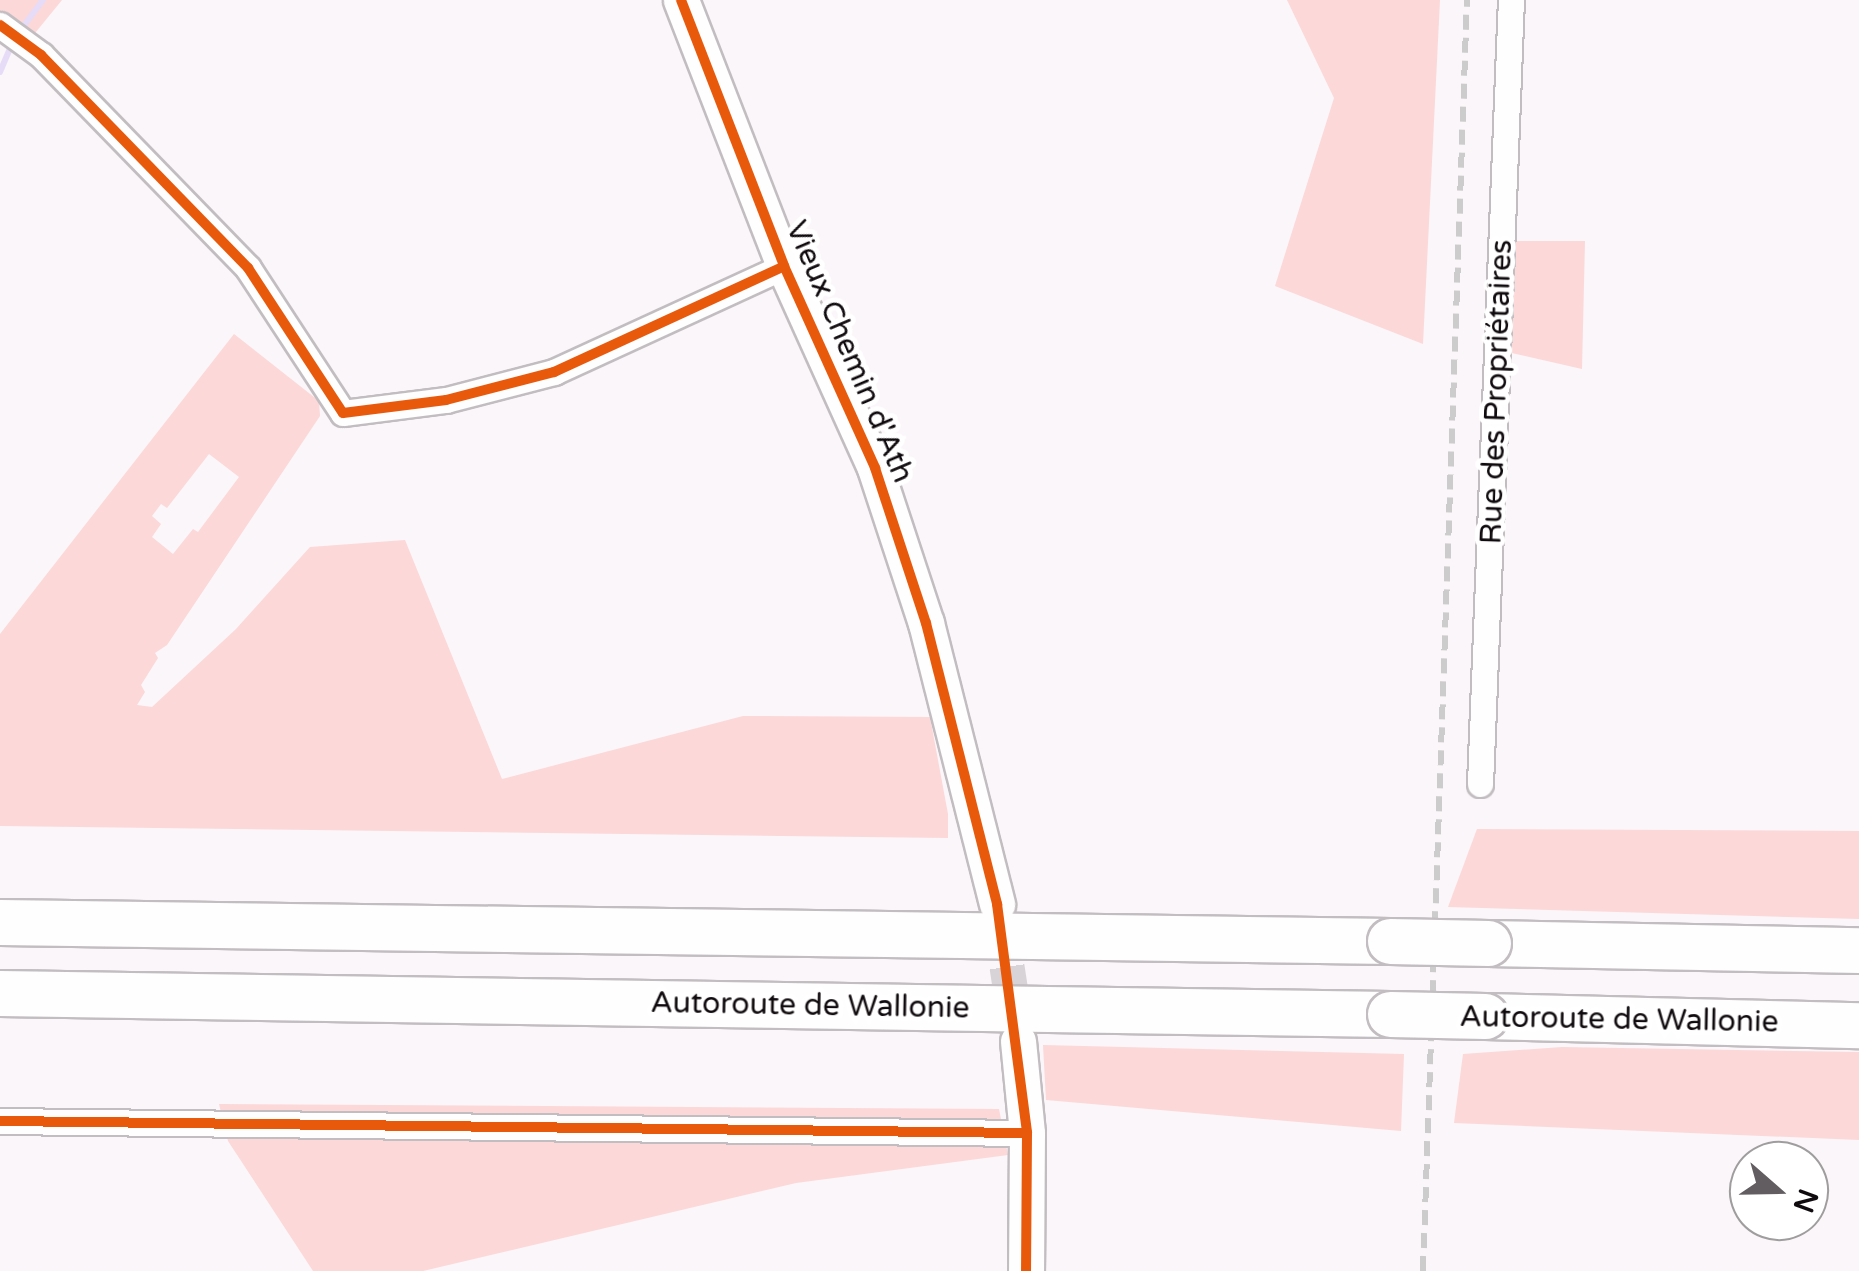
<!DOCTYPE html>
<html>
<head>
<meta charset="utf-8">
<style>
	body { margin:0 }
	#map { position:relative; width:1859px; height:1271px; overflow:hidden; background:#fbf6f9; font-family:"Varela Round",sans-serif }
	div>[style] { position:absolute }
	.green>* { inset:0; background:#fcd8d8 }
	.stream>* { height:6px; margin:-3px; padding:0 3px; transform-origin:3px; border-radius:3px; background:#e6dcf8 }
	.secondary-tunnel>* { height:35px; margin-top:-17.5px; transform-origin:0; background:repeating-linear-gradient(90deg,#d8d3d6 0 35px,transparent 0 53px) }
	.roads { filter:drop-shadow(2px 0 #c2bdc0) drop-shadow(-2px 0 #c2bdc0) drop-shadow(0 2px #c2bdc0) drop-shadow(0 -2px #c2bdc0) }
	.street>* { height:25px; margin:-12.5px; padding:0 12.5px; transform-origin:12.5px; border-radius:12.5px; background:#fefefe }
	.secondary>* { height:35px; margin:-17.5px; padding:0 17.5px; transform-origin:17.5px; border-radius:17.5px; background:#fefefe }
	.highway>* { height:45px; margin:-22.5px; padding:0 22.5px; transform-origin:22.5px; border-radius:22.5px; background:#fefefe }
	.rail>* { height:6px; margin-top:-3px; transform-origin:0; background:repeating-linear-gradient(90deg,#ccc 0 15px,transparent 0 23px) }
	.bridges { filter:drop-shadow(2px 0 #c2bdc0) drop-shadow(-2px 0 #c2bdc0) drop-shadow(0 2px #c2bdc0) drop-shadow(0 -2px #c2bdc0) }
	.highway-bridge>* { height:45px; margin:-22.5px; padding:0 22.5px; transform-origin:22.5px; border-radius:22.5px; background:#fefefe }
	.cycleway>* { height:10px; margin:-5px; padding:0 5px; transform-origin:5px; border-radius:5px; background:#e8590c }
	span { translate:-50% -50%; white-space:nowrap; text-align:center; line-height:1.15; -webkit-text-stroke:10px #fff; paint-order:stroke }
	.street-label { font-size:30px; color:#0f0a0d }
	.north { position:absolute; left:1729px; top:1141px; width:100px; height:100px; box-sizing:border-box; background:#fff; border:2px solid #9f9d9e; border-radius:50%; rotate:110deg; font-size:28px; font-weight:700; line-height:40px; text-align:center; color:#0f0a0d }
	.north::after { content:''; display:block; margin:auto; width:35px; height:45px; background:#625d60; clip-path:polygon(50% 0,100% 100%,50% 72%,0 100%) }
</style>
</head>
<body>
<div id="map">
	<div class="green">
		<i style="clip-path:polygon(0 0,62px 0,31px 38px,0 15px)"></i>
		<i style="clip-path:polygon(1287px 0,1440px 0,1423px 344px,1275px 286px,1334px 98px)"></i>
		<i style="clip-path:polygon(1489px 241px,1585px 241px,1582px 369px,1499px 350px)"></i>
		<i style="clip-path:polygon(evenodd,234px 334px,319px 401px,320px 416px,167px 645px,155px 653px,158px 658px,141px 685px,145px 692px,137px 705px,152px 707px,236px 629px,310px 547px,405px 540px,502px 779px,743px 716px,930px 717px,948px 814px,948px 838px,0 826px,0 634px,234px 334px,209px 454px,239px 477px,198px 532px,193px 529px,173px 554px,152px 537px,161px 524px,152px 516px,161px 504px,167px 508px,209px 454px)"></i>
		<i style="clip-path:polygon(1477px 829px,1859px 831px,1859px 919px,1448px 907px)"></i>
		<i style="clip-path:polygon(1043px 1045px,1404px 1054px,1401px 1131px,1046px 1100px)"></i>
		<i style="clip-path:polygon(1562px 1047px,1859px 1052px,1859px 1140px,1454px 1123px,1463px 1054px)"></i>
		<i style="clip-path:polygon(219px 1104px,999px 1109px,1008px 1155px,796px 1183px,423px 1271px,313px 1271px,228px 1141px)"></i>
	</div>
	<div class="stream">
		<i style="left:22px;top:28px;width:35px;rotate:-53deg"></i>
		<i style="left:0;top:72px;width:34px;rotate:-67deg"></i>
	</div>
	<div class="secondary-tunnel">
		<i style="left:999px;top:914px;width:118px;rotate:81.3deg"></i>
	</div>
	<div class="roads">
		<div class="street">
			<i style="left:0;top:25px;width:51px;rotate:36.2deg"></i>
			<i style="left:41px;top:55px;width:297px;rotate:45.8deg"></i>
			<i style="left:248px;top:268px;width:173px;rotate:56.8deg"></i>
			<i style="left:343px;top:413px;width:104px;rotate:-7.2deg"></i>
			<i style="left:446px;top:400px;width:112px;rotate:-14.5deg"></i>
			<i style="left:554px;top:372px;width:253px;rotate:-24.7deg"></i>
			<i style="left:1480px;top:784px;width:785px;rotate:-87.74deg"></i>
			<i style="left:0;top:1121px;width:1027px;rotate:0.67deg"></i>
		</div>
		<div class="secondary">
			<i style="left:681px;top:0;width:285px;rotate:68.8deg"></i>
			<i style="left:784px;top:266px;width:222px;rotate:65.7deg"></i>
			<i style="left:875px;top:468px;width:163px;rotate:71.8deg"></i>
			<i style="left:926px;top:623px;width:290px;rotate:75.8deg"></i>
			<i style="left:1018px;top:1041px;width:92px;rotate:84.4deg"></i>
			<i style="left:1027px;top:1133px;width:138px;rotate:90.4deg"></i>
		</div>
		<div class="highway">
			<i style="left:0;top:922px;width:1390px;rotate:0.78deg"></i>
			<i style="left:1488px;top:943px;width:371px;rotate:1.1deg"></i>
			<i style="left:0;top:993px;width:1390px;rotate:0.87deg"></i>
			<i style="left:1485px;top:1016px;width:374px;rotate:1.4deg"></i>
		</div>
	</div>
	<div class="rail">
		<i style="left:1423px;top:1271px;width:1272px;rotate:-88.02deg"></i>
	</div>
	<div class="bridges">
		<div class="highway-bridge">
			<i style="left:1390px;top:941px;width:98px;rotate:1.2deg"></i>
			<i style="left:1390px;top:1014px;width:95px;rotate:1.2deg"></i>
		</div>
	</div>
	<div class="cycleway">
		<i style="left:681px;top:0;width:285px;rotate:68.8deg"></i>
		<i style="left:784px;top:266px;width:222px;rotate:65.7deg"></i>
		<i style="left:875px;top:468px;width:163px;rotate:71.8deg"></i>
		<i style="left:926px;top:623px;width:290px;rotate:75.8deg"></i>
		<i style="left:997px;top:904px;width:231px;rotate:82.5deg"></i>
		<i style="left:1027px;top:1133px;width:138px;rotate:90.4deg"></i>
		<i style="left:0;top:25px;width:51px;rotate:36.2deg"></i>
		<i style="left:41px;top:55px;width:297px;rotate:45.8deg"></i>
		<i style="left:248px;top:268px;width:173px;rotate:56.8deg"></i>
		<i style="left:343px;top:413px;width:104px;rotate:-7.2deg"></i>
		<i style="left:446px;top:400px;width:112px;rotate:-14.5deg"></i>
		<i style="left:554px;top:372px;width:253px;rotate:-24.7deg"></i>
		<i style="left:0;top:1121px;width:1027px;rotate:0.67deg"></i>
	</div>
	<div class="street-label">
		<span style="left:849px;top:352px;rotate:67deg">Vieux Chemin d'Ath</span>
		<span style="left:1497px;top:392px;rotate:-88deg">Rue des Propriétaires</span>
		<span style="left:810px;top:1006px;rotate:1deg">Autoroute de Wallonie</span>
		<span style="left:1619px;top:1020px;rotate:1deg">Autoroute de Wallonie</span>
	</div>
	<div class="north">N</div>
</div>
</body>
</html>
